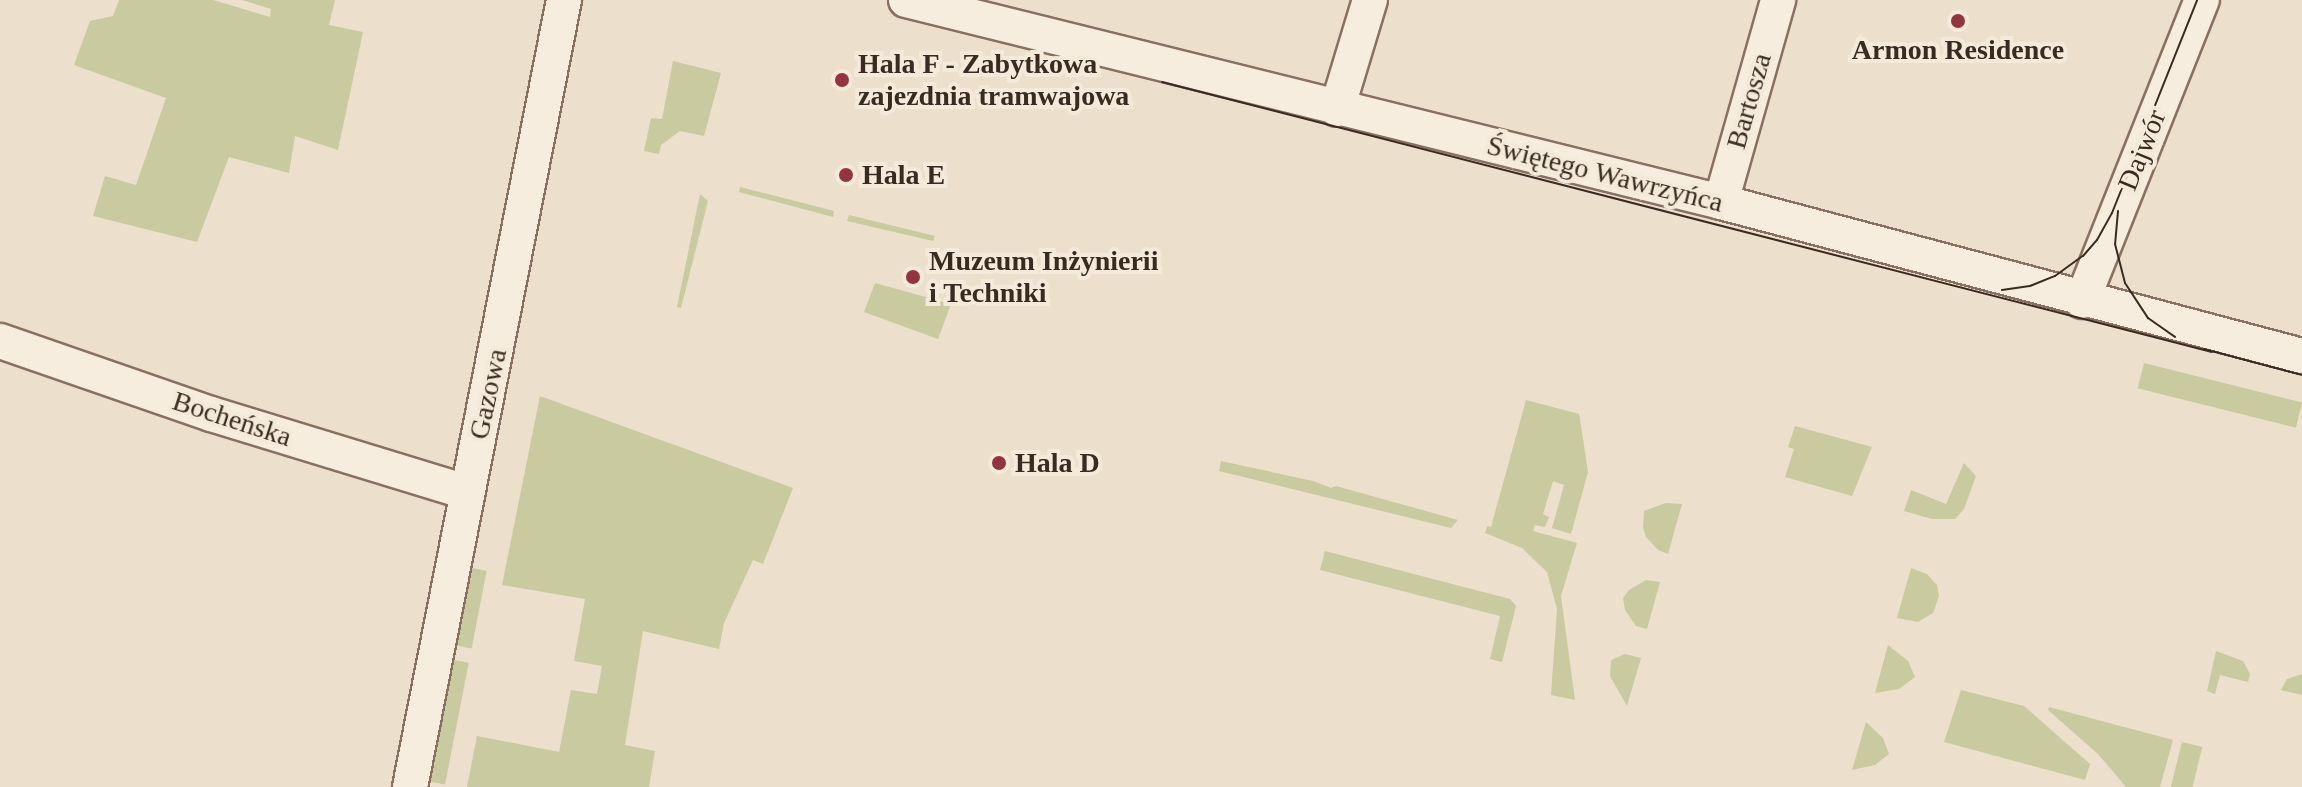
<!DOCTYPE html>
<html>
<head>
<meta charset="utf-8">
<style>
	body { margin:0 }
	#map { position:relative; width:2302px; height:787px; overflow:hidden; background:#ecdfcb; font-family:"Times New Roman",serif }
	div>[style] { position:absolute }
	.green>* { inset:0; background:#c9ca9f; transform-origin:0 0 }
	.roads { filter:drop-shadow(2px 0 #887160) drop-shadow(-2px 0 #887160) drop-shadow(0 2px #887160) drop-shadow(0 -2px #887160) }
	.street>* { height:34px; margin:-17px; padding:0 17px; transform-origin:17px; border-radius:17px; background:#f7edde }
	.tram>* { height:2px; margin:-1px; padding:0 1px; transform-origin:1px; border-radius:1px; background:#3a2b22 }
	.dots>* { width:22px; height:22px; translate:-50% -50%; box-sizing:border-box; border:4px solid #f4eada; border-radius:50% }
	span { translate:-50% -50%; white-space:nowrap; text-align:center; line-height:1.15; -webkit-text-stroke:8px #f4eada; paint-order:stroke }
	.poi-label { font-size:28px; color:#3a2b22; font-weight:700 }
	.left { translate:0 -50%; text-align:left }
	.street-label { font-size:28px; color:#3a2b22 }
</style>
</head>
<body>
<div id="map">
	<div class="green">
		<i style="clip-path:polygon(119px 0,213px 0,270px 17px,271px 9px,242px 0,335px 0,329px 25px,363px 32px,338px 150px,295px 136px,289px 173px,229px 157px,197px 242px,93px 216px,105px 176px,136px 185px,166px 98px,74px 65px,90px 21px,113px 16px)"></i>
		<i style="clip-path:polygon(673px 61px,721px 73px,704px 136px,680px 131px,661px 145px,659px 154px,644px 151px,651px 118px,662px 119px)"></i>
		<i style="clip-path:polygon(740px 187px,834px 211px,833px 217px,739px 192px)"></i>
		<i style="clip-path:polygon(700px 194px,708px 201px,681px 308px,677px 307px)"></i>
		<i style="clip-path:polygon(849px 215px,935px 236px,933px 241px,847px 221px)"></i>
		<i style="clip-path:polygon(875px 283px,951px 304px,938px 339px,864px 312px)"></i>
		<i style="left:2144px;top:363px;width:163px;height:26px;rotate:14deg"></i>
		<i style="clip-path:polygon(540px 396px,793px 488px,763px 564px,753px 560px,724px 623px,719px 649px,643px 631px,625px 745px,655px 751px,649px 787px,467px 787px,477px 736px,559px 752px,571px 690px,597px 694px,602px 666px,574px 661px,585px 599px,502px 585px)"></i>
		<i style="clip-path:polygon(1526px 400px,1579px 414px,1580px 419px,1588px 472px,1571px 534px,1552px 528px,1564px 485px,1553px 481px,1543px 514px,1549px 517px,1545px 527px,1535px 525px,1533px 531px,1577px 543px,1561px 596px,1575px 700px,1551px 695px,1557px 609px,1547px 572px,1522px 548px,1485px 533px,1487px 526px,1491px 527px)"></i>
		<i style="clip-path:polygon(1795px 426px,1872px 447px,1852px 496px,1785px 477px,1794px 449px,1788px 447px)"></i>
		<i style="clip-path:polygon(1221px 461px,1313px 481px,1331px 488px,1336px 486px,1458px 520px,1451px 528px,1219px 471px)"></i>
		<i style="clip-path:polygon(1964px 463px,1976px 476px,1964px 509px,1955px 519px,1932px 519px,1904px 511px,1911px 490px,1946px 504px)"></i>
		<i style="clip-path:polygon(1666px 503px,1682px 504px,1668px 554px,1658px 550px,1646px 537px,1643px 527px,1644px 511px)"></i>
		<i style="clip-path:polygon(1325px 551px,1510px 599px,1516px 606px,1502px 662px,1490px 659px,1500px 616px,1320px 570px)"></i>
		<i style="left:472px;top:568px;width:15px;height:79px;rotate:11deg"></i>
		<i style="clip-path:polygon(1911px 568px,1927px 574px,1937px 585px,1939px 596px,1933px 613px,1918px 622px,1897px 618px)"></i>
		<i style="clip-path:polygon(1646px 580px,1660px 582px,1647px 629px,1636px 626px,1625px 610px,1623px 598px,1629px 590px)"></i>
		<i style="clip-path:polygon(1888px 645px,1908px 661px,1915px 677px,1899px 689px,1875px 693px)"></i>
		<i style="clip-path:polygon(2216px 651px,2243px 661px,2250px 674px,2248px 682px,2220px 675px,2215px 694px,2207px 691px)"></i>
		<i style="clip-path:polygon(1625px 654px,1641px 658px,1627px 706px,1610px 676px,1611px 660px)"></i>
		<i style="left:454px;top:660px;width:15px;height:124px;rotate:11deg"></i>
		<i style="clip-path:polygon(2302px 674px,2302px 695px,2281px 690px,2287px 679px)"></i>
		<i style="clip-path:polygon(1961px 690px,2024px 706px,2090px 764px,2085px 780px,1944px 742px)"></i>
		<i style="clip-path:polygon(2049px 707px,2173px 740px,2160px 787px,2126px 787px,2098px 754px,2048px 710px)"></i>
		<i style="clip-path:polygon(1866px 722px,1883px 738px,1889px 754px,1875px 765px,1852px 770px)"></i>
		<i style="left:2182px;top:742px;width:21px;height:46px;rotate:14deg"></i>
	</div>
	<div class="roads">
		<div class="street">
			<i style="left:906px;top:0;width:840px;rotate:13.92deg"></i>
			<i style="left:1721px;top:202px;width:601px;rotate:14.85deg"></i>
			<i style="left:1337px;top:109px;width:114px;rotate:-73.2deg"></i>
			<i style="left:1721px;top:202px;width:210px;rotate:-74.2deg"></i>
			<i style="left:2082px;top:301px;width:324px;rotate:-68.3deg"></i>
			<i style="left:0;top:341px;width:223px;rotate:19.1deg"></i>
			<i style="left:211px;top:414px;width:267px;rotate:17deg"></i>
			<i style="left:410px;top:787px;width:802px;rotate:-78.93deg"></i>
		</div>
	</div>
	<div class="tram">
		<i style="left:1162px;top:82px;width:1084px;rotate:14.42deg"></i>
		<i style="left:2118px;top:211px;width:33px;rotate:95deg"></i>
		<i style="left:2115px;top:244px;width:40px;rotate:75.6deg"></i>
		<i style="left:2125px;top:283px;width:42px;rotate:56.7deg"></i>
		<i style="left:2148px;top:318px;width:33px;rotate:35deg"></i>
		<i style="left:2002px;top:290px;width:28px;rotate:-8deg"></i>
		<i style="left:2030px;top:286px;width:27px;rotate:-22deg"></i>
		<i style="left:2055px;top:276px;width:34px;rotate:-36deg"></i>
		<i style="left:2083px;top:256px;width:21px;rotate:-49deg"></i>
		<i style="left:2097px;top:240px;width:31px;rotate:-61deg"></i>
		<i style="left:2112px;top:213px;width:229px;rotate:-68.2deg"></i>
		<i style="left:2204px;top:349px;width:101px;rotate:14.9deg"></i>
	</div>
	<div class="dots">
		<i style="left:1958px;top:21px;background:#93343f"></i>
		<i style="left:842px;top:80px;background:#93343f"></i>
		<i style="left:846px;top:175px;background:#93343f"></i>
		<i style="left:913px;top:277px;background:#93343f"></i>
		<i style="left:999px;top:463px;background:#93343f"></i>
	</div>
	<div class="poi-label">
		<span style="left:1958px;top:50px">Armon Residence</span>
		<span class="left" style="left:858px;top:80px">Hala F - Zabytkowa<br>zajezdnia tramwajowa</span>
		<span class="left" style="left:862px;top:175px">Hala E</span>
		<span class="left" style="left:929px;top:277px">Muzeum Inżynierii<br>i Techniki</span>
		<span class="left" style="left:1015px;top:463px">Hala D</span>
	</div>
	<div class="street-label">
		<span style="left:1749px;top:101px;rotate:-74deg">Bartosza</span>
		<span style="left:2142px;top:150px;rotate:-68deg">Dajwór</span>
		<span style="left:1605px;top:174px;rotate:14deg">Świętego Wawrzyńca</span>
		<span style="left:488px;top:394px;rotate:-78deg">Gazowa</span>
		<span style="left:232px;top:419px;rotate:18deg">Bocheńska</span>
	</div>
</div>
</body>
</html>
